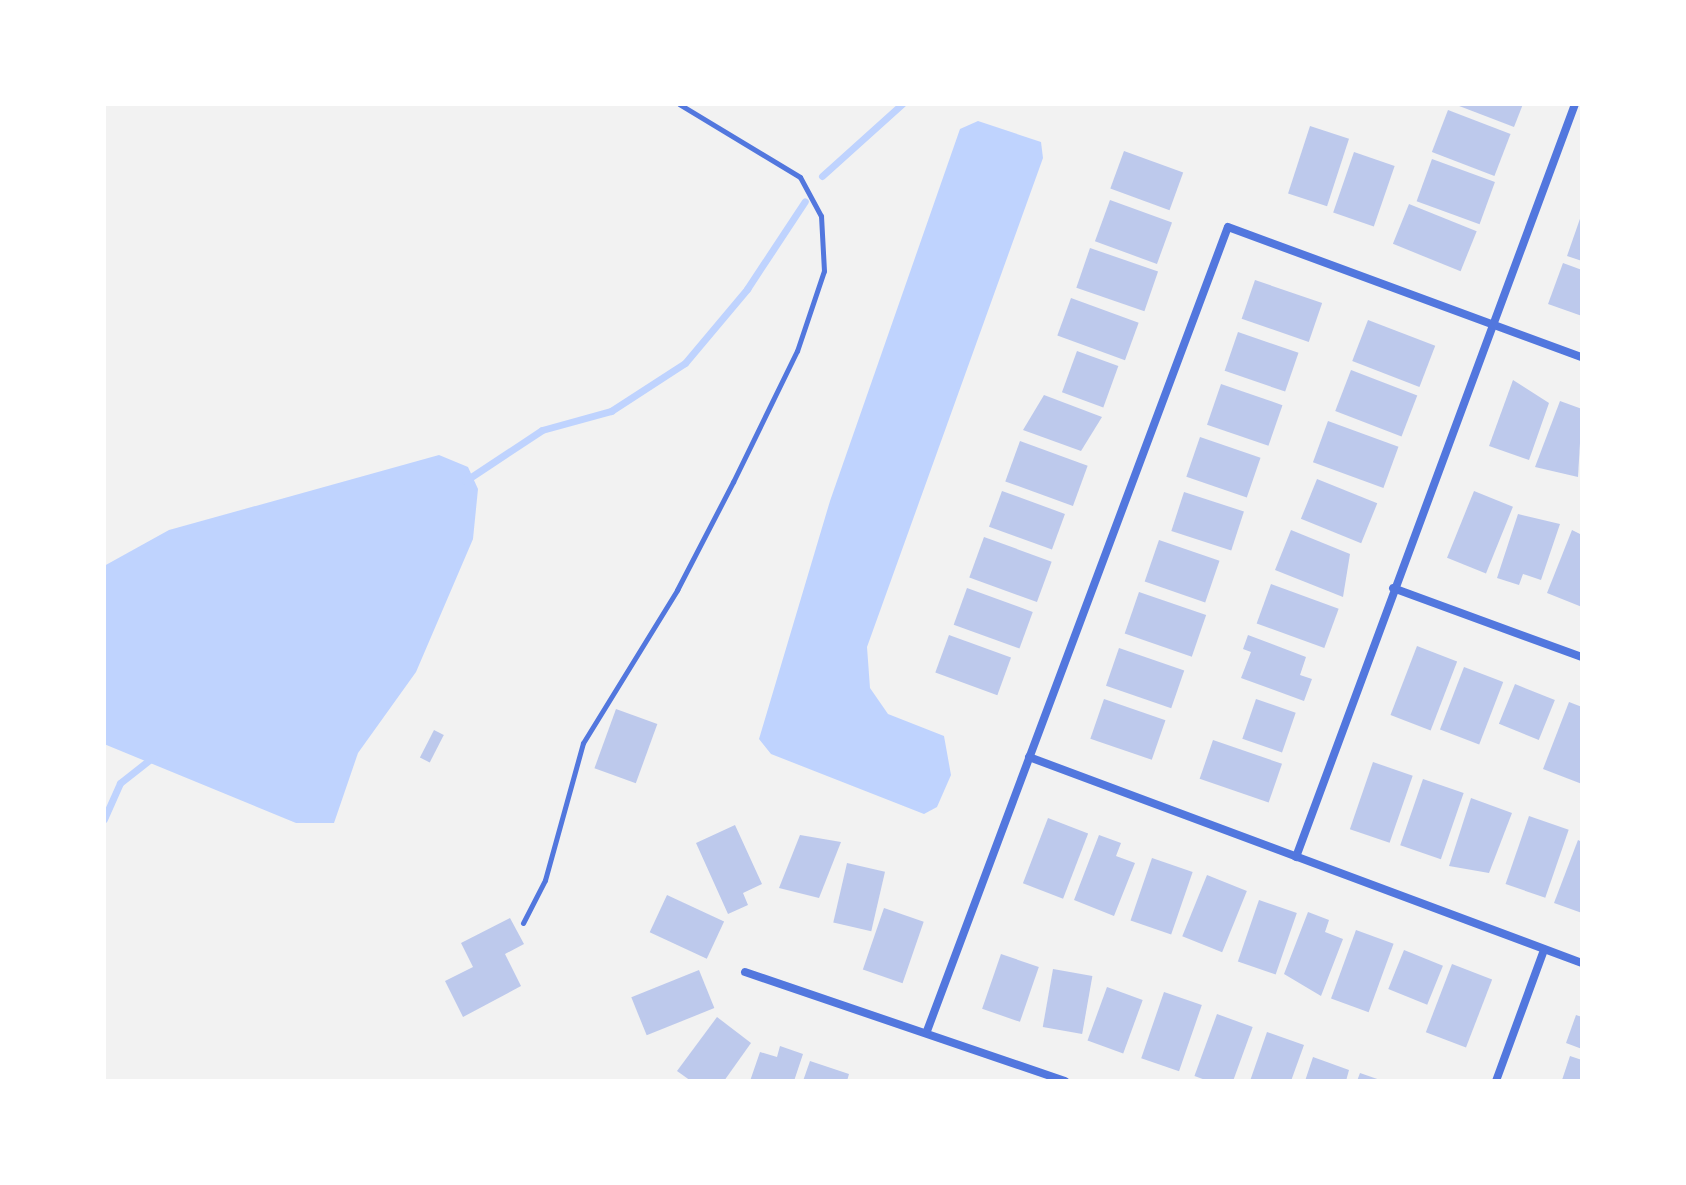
<!DOCTYPE html>
<html>
<head>
<meta charset="utf-8">
<style>
	body { margin:0 }
	#map { position:relative; width:1686px; height:1185px; overflow:hidden; background:#f2f2f2; font-family:"PT Sans Narrow",sans-serif }
	div>[style] { position:absolute }
	.water>* { inset:0; background:#bfd3fe }
	.stream>* { height:7px; margin:-3.5px; padding:0 3.5px; transform-origin:3.5px; border-radius:3.5px; background:#bfd3fe }
	.building>* { inset:0; background:#bdc9ec; transform-origin:0 0 }
	.service>* { height:5px; margin:-2.5px; padding:0 2.5px; transform-origin:2.5px; border-radius:2.5px; background:#5277de }
	.minor>* { height:8px; margin:-4px; padding:0 4px; transform-origin:4px; border-radius:4px; background:#5277de }
	span { translate:-50% -50%; white-space:nowrap; text-align:center; line-height:1.15; -webkit-text-stroke:6px #fff; paint-order:stroke }
	.frame { position:absolute; inset:0; border:106px solid #fff; pointer-events:none }
</style>
</head>
<body>
<div id="map">
	<div class="water">
		<i style="clip-path:polygon(978px 121px,1041px 142px,1043px 158px,867px 647px,870px 688px,888px 714px,944px 736px,951px 775px,937px 807px,924px 814px,771px 754px,759px 739px,830px 501px,960px 129px)"></i>
		<i style="clip-path:polygon(439px 455px,468px 467px,478px 489px,473px 539px,416px 672px,358px 753px,334px 823px,296px 823px,104px 744px,104px 566px,169px 530px)"></i>
	</div>
	<div class="stream">
		<i style="left:822px;top:176px;width:108px;rotate:-42deg"></i>
		<i style="left:465px;top:481px;width:92px;rotate:-33.5deg"></i>
		<i style="left:542px;top:430px;width:72px;rotate:-15.4deg"></i>
		<i style="left:611px;top:411px;width:88px;rotate:-33deg"></i>
		<i style="left:685px;top:363px;width:97px;rotate:-50deg"></i>
		<i style="left:747px;top:289px;width:105px;rotate:-56.6deg"></i>
		<i style="left:104px;top:819px;width:39px;rotate:-66deg"></i>
		<i style="left:120px;top:783px;width:42px;rotate:-38.2deg"></i>
	</div>
	<div class="building">
		<i style="clip-path:polygon(1454px 104px,1523px 104px,1514px 127px)"></i>
		<i style="left:1448px;top:110px;width:67px;height:45px;rotate:21deg"></i>
		<i style="left:1310px;top:126px;width:41px;height:71px;rotate:18deg"></i>
		<i style="left:1124px;top:151px;width:63px;height:40px;rotate:20deg"></i>
		<i style="left:1354px;top:152px;width:43px;height:64px;rotate:19deg"></i>
		<i style="left:1432px;top:159px;width:67px;height:45px;rotate:20deg"></i>
		<i style="left:1110px;top:200px;width:66px;height:44px;rotate:20deg"></i>
		<i style="left:1409px;top:204px;width:73px;height:43px;rotate:22deg"></i>
		<i style="clip-path:polygon(1582px 213px,1582px 261px,1567px 256px)"></i>
		<i style="left:1090px;top:248px;width:72px;height:42px;rotate:19deg"></i>
		<i style="clip-path:polygon(1563px 263px,1582px 270px,1582px 316px,1548px 304px)"></i>
		<i style="left:1255px;top:280px;width:71px;height:41px;rotate:19deg"></i>
		<i style="left:1071px;top:298px;width:72px;height:40px;rotate:20deg"></i>
		<i style="left:1368px;top:320px;width:72px;height:44px;rotate:21deg"></i>
		<i style="left:1238px;top:332px;width:64px;height:41px;rotate:19deg"></i>
		<i style="left:1077px;top:351px;width:44px;height:44px;rotate:20deg"></i>
		<i style="left:1351px;top:370px;width:71px;height:44px;rotate:21deg"></i>
		<i style="clip-path:polygon(1513px 380px,1549px 403px,1529px 460px,1489px 446px)"></i>
		<i style="left:1221px;top:384px;width:65px;height:43px;rotate:19deg"></i>
		<i style="clip-path:polygon(1044px 395px,1102px 417px,1081px 451px,1023px 430px)"></i>
		<i style="clip-path:polygon(1560px 401px,1582px 409px,1578px 477px,1535px 467px)"></i>
		<i style="left:1328px;top:421px;width:75px;height:44px;rotate:20deg"></i>
		<i style="left:1200px;top:437px;width:64px;height:42px;rotate:19deg"></i>
		<i style="left:1020px;top:441px;width:72px;height:43px;rotate:20deg"></i>
		<i style="left:1317px;top:479px;width:65px;height:43px;rotate:22deg"></i>
		<i style="left:1002px;top:491px;width:67px;height:38px;rotate:20deg"></i>
		<i style="left:1474px;top:491px;width:42px;height:72px;rotate:22deg"></i>
		<i style="left:1184px;top:492px;width:63px;height:41px;rotate:18deg"></i>
		<i style="clip-path:polygon(1518px 514px,1560px 524px,1541px 580px,1523px 574px,1519px 585px,1497px 578px)"></i>
		<i style="clip-path:polygon(1291px 530px,1350px 554px,1343px 597px,1275px 570px)"></i>
		<i style="clip-path:polygon(1572px 530px,1582px 535px,1582px 607px,1547px 593px)"></i>
		<i style="left:984px;top:537px;width:72px;height:43px;rotate:20deg"></i>
		<i style="left:1159px;top:540px;width:64px;height:44px;rotate:19deg"></i>
		<i style="left:1271px;top:584px;width:72px;height:42px;rotate:20deg"></i>
		<i style="left:967px;top:588px;width:70px;height:39px;rotate:20deg"></i>
		<i style="left:1139px;top:592px;width:71px;height:44px;rotate:19deg"></i>
		<i style="left:949px;top:635px;width:66px;height:40px;rotate:20deg"></i>
		<i style="clip-path:polygon(1248px 635px,1306px 657px,1300px 675px,1312px 679px,1304px 701px,1241px 678px,1251px 652px,1243px 649px)"></i>
		<i style="left:1417px;top:646px;width:43px;height:74px;rotate:21deg"></i>
		<i style="left:1119px;top:648px;width:69px;height:40px;rotate:19deg"></i>
		<i style="left:1464px;top:667px;width:42px;height:67px;rotate:21deg"></i>
		<i style="left:1515px;top:684px;width:43px;height:43px;rotate:22deg"></i>
		<i style="left:1104px;top:699px;width:65px;height:42px;rotate:19deg"></i>
		<i style="left:1256px;top:699px;width:42px;height:42px;rotate:19deg"></i>
		<i style="clip-path:polygon(1569px 702px,1582px 707px,1582px 784px,1543px 769px)"></i>
		<i style="left:616px;top:709px;width:44px;height:63px;rotate:20deg"></i>
		<i style="left:434px;top:730px;width:11px;height:31px;rotate:27deg"></i>
		<i style="left:1213px;top:740px;width:73px;height:41px;rotate:19deg"></i>
		<i style="left:1373px;top:762px;width:42px;height:71px;rotate:19deg"></i>
		<i style="left:1423px;top:779px;width:43px;height:70px;rotate:19deg"></i>
		<i style="clip-path:polygon(1471px 798px,1512px 813px,1489px 873px,1449px 866px)"></i>
		<i style="left:1529px;top:816px;width:42px;height:72px;rotate:19deg"></i>
		<i style="left:1048px;top:818px;width:43px;height:70px;rotate:21deg"></i>
		<i style="clip-path:polygon(735px 825px,762px 884px,743px 893px,748px 905px,728px 914px,696px 843px)"></i>
		<i style="clip-path:polygon(800px 835px,841px 842px,819px 898px,779px 888px)"></i>
		<i style="clip-path:polygon(1099px 835px,1121px 843px,1116px 856px,1135px 863px,1114px 916px,1074px 900px)"></i>
		<i style="clip-path:polygon(1578px 840px,1582px 842px,1582px 913px,1554px 903px)"></i>
		<i style="left:1152px;top:858px;width:43px;height:66px;rotate:19deg"></i>
		<i style="left:847px;top:863px;width:39px;height:61px;rotate:13deg"></i>
		<i style="left:1207px;top:875px;width:43px;height:66px;rotate:22deg"></i>
		<i style="left:667px;top:895px;width:63px;height:41px;rotate:25deg"></i>
		<i style="left:1259px;top:900px;width:40px;height:65px;rotate:19deg"></i>
		<i style="left:884px;top:908px;width:42px;height:65px;rotate:19deg"></i>
		<i style="clip-path:polygon(1308px 912px,1329px 920px,1325px 932px,1343px 939px,1321px 996px,1284px 974px)"></i>
		<i style="clip-path:polygon(510px 918px,524px 944px,505px 954px,521px 986px,463px 1017px,445px 981px,473px 967px,461px 943px)"></i>
		<i style="left:1356px;top:930px;width:40px;height:73px;rotate:20deg"></i>
		<i style="left:1404px;top:950px;width:42px;height:42px;rotate:22deg"></i>
		<i style="left:1001px;top:954px;width:40px;height:58px;rotate:19deg"></i>
		<i style="left:1452px;top:964px;width:43px;height:73px;rotate:21deg"></i>
		<i style="left:1053px;top:969px;width:40px;height:59px;rotate:10deg"></i>
		<i style="left:699px;top:970px;width:41px;height:73px;rotate:68deg"></i>
		<i style="left:1107px;top:987px;width:38px;height:57px;rotate:20deg"></i>
		<i style="left:1164px;top:992px;width:40px;height:70px;rotate:19deg"></i>
		<i style="left:1217px;top:1014px;width:38px;height:66px;rotate:20deg"></i>
		<i style="clip-path:polygon(1576px 1015px,1582px 1017px,1582px 1049px,1566px 1043px)"></i>
		<i style="clip-path:polygon(717px 1017px,751px 1043px,724px 1081px,691px 1081px,677px 1071px)"></i>
		<i style="clip-path:polygon(1267px 1032px,1304px 1045px,1291px 1081px,1250px 1081px)"></i>
		<i style="clip-path:polygon(780px 1046px,803px 1054px,794px 1081px,750px 1081px,760px 1052px,777px 1057px)"></i>
		<i style="clip-path:polygon(1570px 1056px,1582px 1060px,1582px 1081px,1551px 1081px,1562px 1080px)"></i>
		<i style="clip-path:polygon(1313px 1057px,1349px 1070px,1346px 1081px,1305px 1081px)"></i>
		<i style="clip-path:polygon(810px 1061px,849px 1074px,847px 1081px,803px 1081px)"></i>
		<i style="clip-path:polygon(1360px 1073px,1383px 1081px,1357px 1081px)"></i>
	</div>
	<div class="service">
		<i style="left:523px;top:923px;width:48px;rotate:-62.9deg"></i>
		<i style="left:545px;top:880px;width:142px;rotate:-74.5deg"></i>
		<i style="left:583px;top:743px;width:180px;rotate:-58.4deg"></i>
		<i style="left:677px;top:590px;width:122px;rotate:-62.6deg"></i>
		<i style="left:733px;top:482px;width:146px;rotate:-64deg"></i>
		<i style="left:797px;top:351px;width:84px;rotate:-71.4deg"></i>
		<i style="left:824px;top:271px;width:55px;rotate:-93.1deg"></i>
		<i style="left:821px;top:216px;width:44px;rotate:-118.3deg"></i>
		<i style="left:800px;top:177px;width:141px;rotate:-148.9deg"></i>
	</div>
	<div class="minor">
		<i style="left:1393px;top:588px;width:201px;rotate:20.1deg"></i>
		<i style="left:1029px;top:757px;width:590px;rotate:20.43deg"></i>
		<i style="left:1296px;top:857px;width:803px;rotate:-69.67deg"></i>
		<i style="left:745px;top:972px;width:338px;rotate:18.8deg"></i>
		<i style="left:927px;top:1031px;width:858px;rotate:-69.48deg"></i>
		<i style="left:1228px;top:227px;width:377px;rotate:20.2deg"></i>
		<i style="left:1496px;top:1081px;width:140px;rotate:-69.9deg"></i>
	</div>
	<div class="frame"></div>
</div>
</body>
</html>
